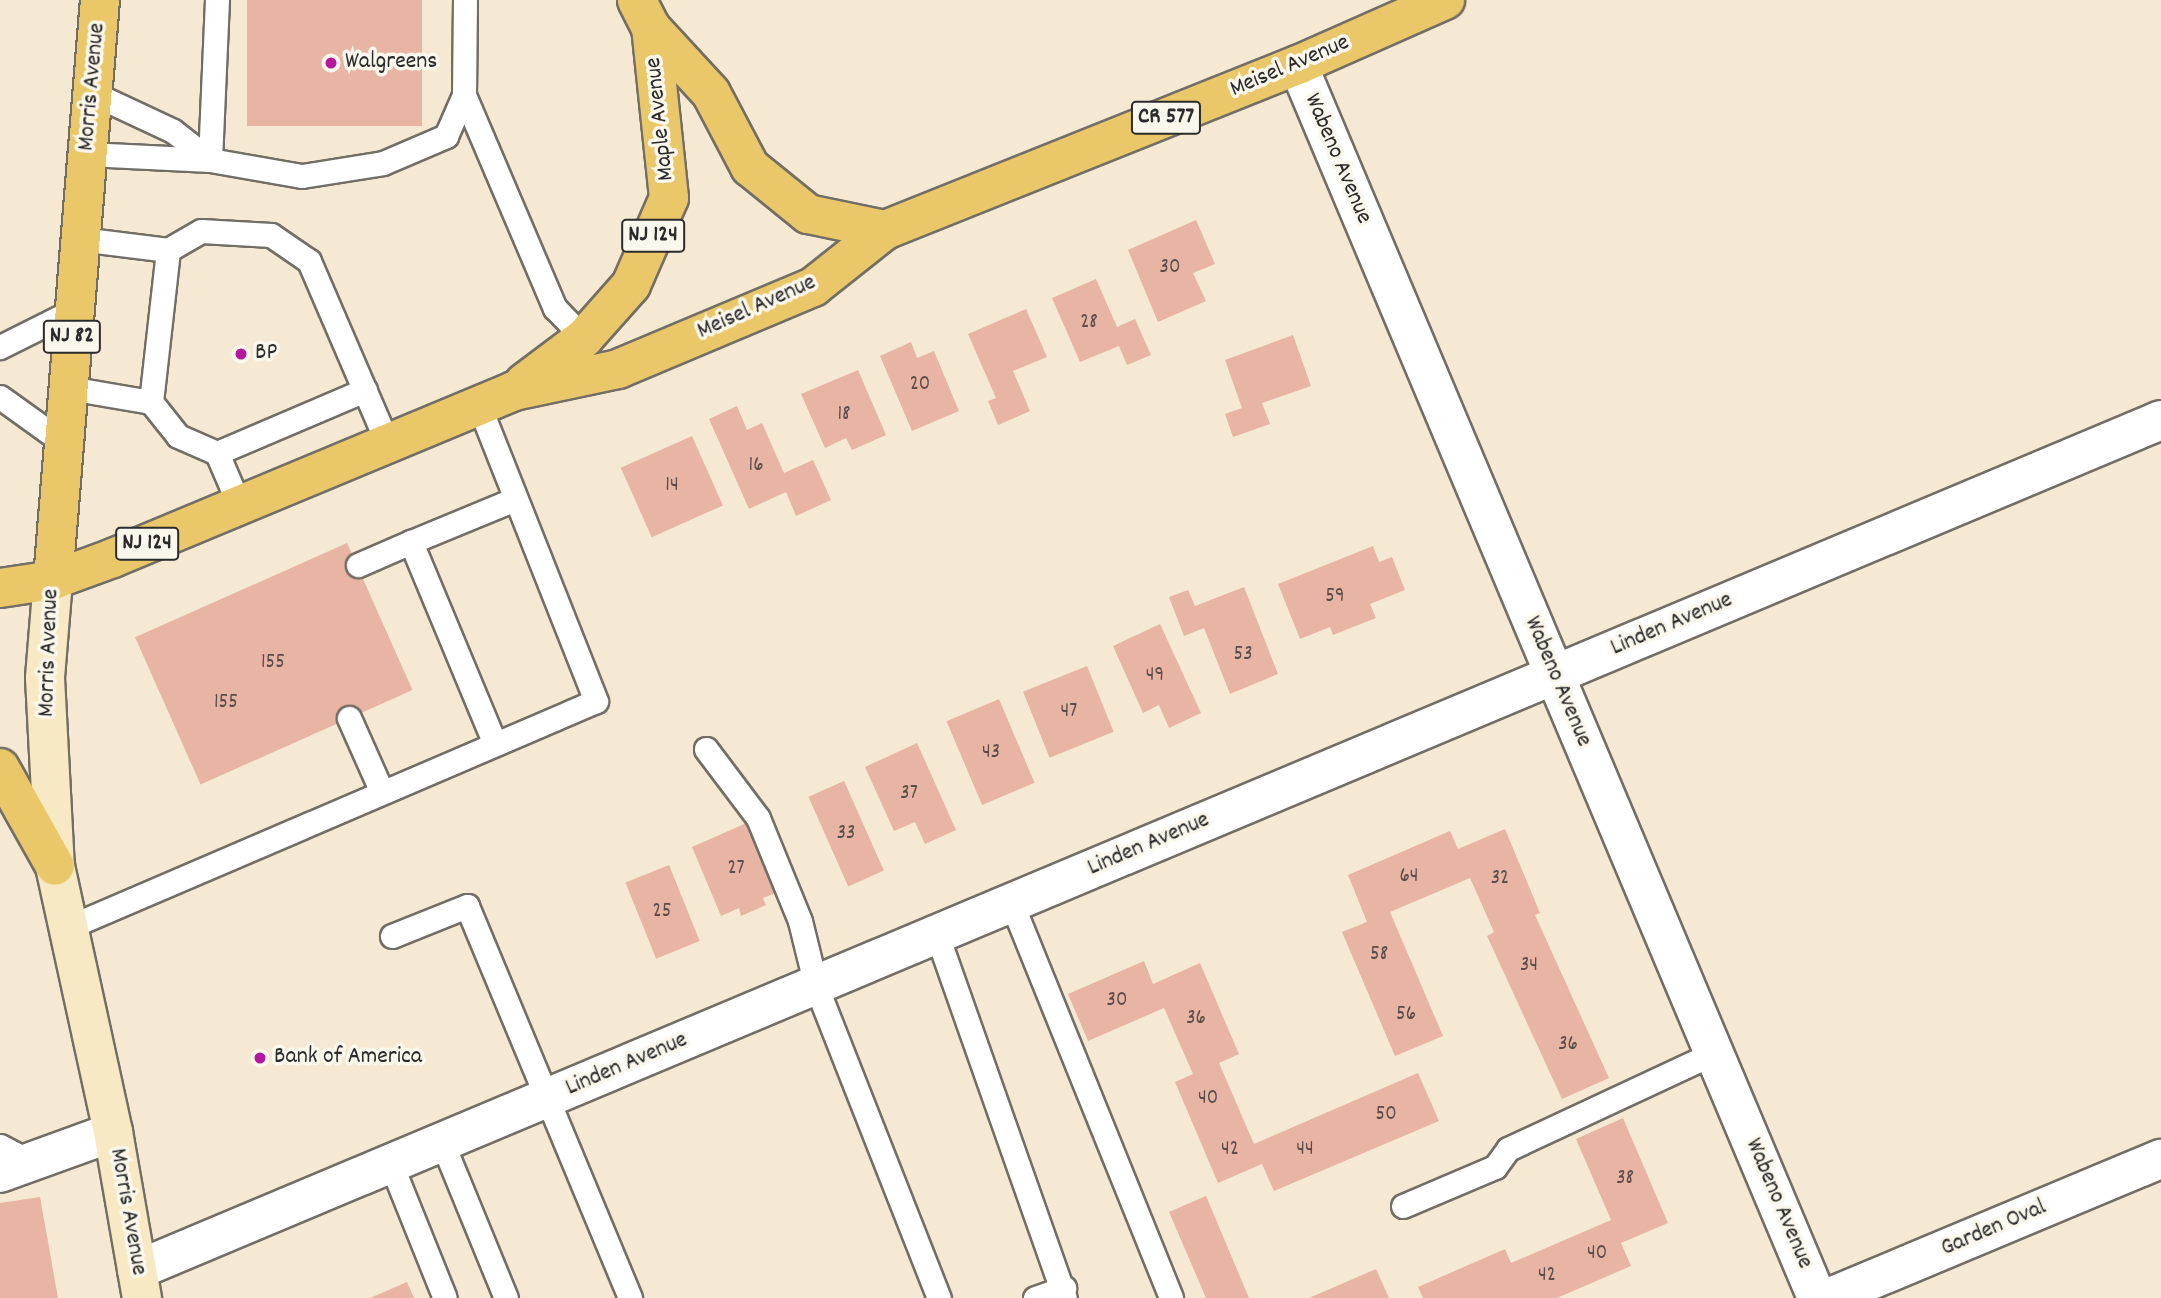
<!DOCTYPE html>
<html>
<head>
<meta charset="utf-8">
<style>
	body { margin:0 }
	#map { position:relative; width:2161px; height:1298px; overflow:hidden; background:#f6e9d3; font-family:Dekko,sans-serif }
	div>[style] { position:absolute }
	.building>* { inset:0; background:#e8b4a3; transform-origin:0 0 }
	.roads { filter:drop-shadow(2px 0 #726e66) drop-shadow(-2px 0 #726e66) drop-shadow(0 2px #726e66) drop-shadow(0 -2px #726e66) }
	.service>* { height:23px; margin:-11.5px; padding:0 11.5px; transform-origin:11.5px; border-radius:11.5px; background:#fff }
	.minor>* { height:38px; margin:-19px; padding:0 19px; transform-origin:19px; border-radius:19px; background:#fff }
	.secondary>* { height:38px; margin:-19px; padding:0 19px; transform-origin:19px; border-radius:19px; background:#f7e9c3 }
	.primary>* { height:38px; margin:-19px; padding:0 19px; transform-origin:19px; border-radius:19px; background:#eac769 }
	.dots>* { width:19px; height:19px; translate:-50% -50%; box-sizing:border-box; border:4px solid #fbf7ec; border-radius:50% }
	span { translate:-50% -50%; white-space:nowrap; text-align:center; line-height:1.15; -webkit-text-stroke:7px #fbf7ec; paint-order:stroke }
	.number-label { font-size:21px; color:#5a4d49 }
	.number-label span { -webkit-text-stroke-width:0 }
	.shield-label span { padding:2px 5px; background:#fbf7ec; border:2px solid; border-radius:5px; -webkit-text-stroke-width:0 }
	.shield-label { font-size:23px; color:#2b2b2b; font-weight:700 }
	.poi-label { font-size:24px; color:#2b2b2b }
	.left { translate:0 -50%; text-align:left }
	.street-label { font-size:24px; color:#2b2b2b }
</style>
</head>
<body>
<div id="map">
	<div class="building">
		<i style="left:247px;top:0;width:175px;height:126px"></i>
		<i style="clip-path:polygon(1196px 220px,1215px 264px,1193px 273px,1206px 301px,1158px 322px,1128px 250px)"></i>
		<i style="clip-path:polygon(1096px 279px,1117px 327px,1135px 319px,1151px 355px,1127px 365px,1119px 346px,1080px 362px,1052px 298px)"></i>
		<i style="clip-path:polygon(1026px 309px,1047px 357px,1013px 371px,1030px 411px,998px 425px,988px 401px,996px 398px,968px 334px)"></i>
		<i style="clip-path:polygon(1293px 335px,1311px 386px,1262px 403px,1270px 424px,1233px 437px,1225px 414px,1242px 408px,1225px 360px)"></i>
		<i style="clip-path:polygon(911px 342px,917px 358px,934px 351px,959px 411px,912px 431px,880px 356px)"></i>
		<i style="clip-path:polygon(858px 370px,886px 435px,852px 450px,846px 438px,825px 448px,801px 394px)"></i>
		<i style="clip-path:polygon(737px 406px,747px 430px,762px 423px,784px 473px,813px 460px,831px 500px,796px 516px,786px 492px,749px 509px,709px 419px)"></i>
		<i style="left:692px;top:436px;width:76px;height:78px;rotate:66deg"></i>
		<i style="left:347px;top:543px;width:161px;height:232px;rotate:66deg"></i>
		<i style="clip-path:polygon(1373px 546px,1379px 562px,1392px 557px,1405px 590px,1370px 604px,1376px 618px,1333px 635px,1330px 627px,1300px 639px,1278px 584px)"></i>
		<i style="clip-path:polygon(1244px 587px,1278px 674px,1230px 694px,1204px 628px,1184px 636px,1169px 597px,1188px 590px,1195px 606px)"></i>
		<i style="clip-path:polygon(1160px 624px,1201px 713px,1169px 728px,1159px 705px,1143px 713px,1113px 646px)"></i>
		<i style="left:1087px;top:666px;width:71px;height:69px;rotate:68deg"></i>
		<i style="left:999px;top:699px;width:91px;height:57px;rotate:67deg"></i>
		<i style="clip-path:polygon(917px 743px,956px 830px,925px 844px,915px 822px,894px 831px,865px 767px)"></i>
		<i style="left:844px;top:781px;width:98px;height:39px;rotate:66deg"></i>
		<i style="clip-path:polygon(751px 821px,781px 891px,763px 898px,766px 905px,741px 916px,739px 908px,721px 916px,692px 847px)"></i>
		<i style="clip-path:polygon(1505px 829px,1540px 913px,1535px 915px,1609px 1078px,1562px 1099px,1487px 936px,1494px 932px,1470px 878px,1390px 912px,1443px 1036px,1395px 1056px,1342px 932px,1367px 922px,1348px 875px,1450px 831px,1458px 849px)"></i>
		<i style="left:669px;top:865px;width:82px;height:47px;rotate:68deg"></i>
		<i style="clip-path:polygon(1144px 961px,1153px 984px,1200px 963px,1239px 1054px,1219px 1063px,1254px 1144px,1418px 1073px,1439px 1121px,1274px 1191px,1262px 1164px,1218px 1183px,1175px 1082px,1193px 1074px,1164px 1008px,1088px 1041px,1068px 994px)"></i>
		<i style="clip-path:polygon(1623px 1118px,1668px 1223px,1621px 1243px,1631px 1266px,1557px 1298px,1423px 1298px,1418px 1287px,1505px 1249px,1511px 1263px,1611px 1220px,1576px 1139px)"></i>
		<i style="clip-path:polygon(1206px 1196px,1249px 1298px,1206px 1298px,1169px 1212px)"></i>
		<i style="clip-path:polygon(40px 1197px,58px 1298px,0 1298px,0 1203px)"></i>
		<i style="clip-path:polygon(1376px 1269px,1389px 1298px,1309px 1298px)"></i>
		<i style="clip-path:polygon(407px 1282px,414px 1298px,370px 1298px)"></i>
	</div>
	<div class="roads">
		<div class="service">
			<i style="left:92px;top:93px;width:89px;rotate:25.1deg"></i>
			<i style="left:173px;top:131px;width:47px;rotate:38.1deg"></i>
			<i style="left:464px;top:95px;width:232px;rotate:66.9deg"></i>
			<i style="left:555px;top:308px;width:42px;rotate:46deg"></i>
			<i style="left:87px;top:154px;width:123px;rotate:2.8deg"></i>
			<i style="left:210px;top:160px;width:93px;rotate:9.9deg"></i>
			<i style="left:302px;top:176px;width:82px;rotate:-9.1deg"></i>
			<i style="left:383px;top:163px;width:69px;rotate:-23.2deg"></i>
			<i style="left:446px;top:136px;width:45px;rotate:-66.3deg"></i>
			<i style="left:464px;top:95px;width:95px;rotate:-89.4deg"></i>
			<i style="left:210px;top:160px;width:160px;rotate:-87.5deg"></i>
			<i style="left:80px;top:239px;width:89px;rotate:7.1deg"></i>
			<i style="left:168px;top:250px;width:38px;rotate:-30deg"></i>
			<i style="left:201px;top:231px;width:70px;rotate:3.3deg"></i>
			<i style="left:271px;top:235px;width:46px;rotate:34.4deg"></i>
			<i style="left:309px;top:261px;width:199px;rotate:66.7deg"></i>
			<i style="left:0;top:347px;width:83px;rotate:-26.6deg"></i>
			<i style="left:69px;top:388px;width:83px;rotate:9.7deg"></i>
			<i style="left:151px;top:402px;width:43px;rotate:51.5deg"></i>
			<i style="left:178px;top:436px;width:43px;rotate:23.6deg"></i>
			<i style="left:217px;top:453px;width:161px;rotate:-23.1deg"></i>
			<i style="left:0;top:397px;width:79px;rotate:35.7deg"></i>
			<i style="left:151px;top:402px;width:153px;rotate:-83.6deg"></i>
			<i style="left:217px;top:453px;width:59px;rotate:66.9deg"></i>
			<i style="left:358px;top:565px;width:58px;rotate:-23.5deg"></i>
			<i style="left:349px;top:718px;width:81px;rotate:66deg"></i>
			<i style="left:495px;top:744px;width:219px;rotate:-112.6deg"></i>
			<i style="left:411px;top:542px;width:113px;rotate:-22.5deg"></i>
			<i style="left:706px;top:749px;width:86px;rotate:53deg"></i>
			<i style="left:758px;top:818px;width:111px;rotate:67.8deg"></i>
			<i style="left:800px;top:921px;width:67px;rotate:76.2deg"></i>
			<i style="left:816px;top:986px;width:335px;rotate:68.5deg"></i>
			<i style="left:1012px;top:904px;width:425px;rotate:68deg"></i>
			<i style="left:69px;top:927px;width:573px;rotate:-23.21deg"></i>
			<i style="left:596px;top:701px;width:317px;rotate:-111.6deg"></i>
			<i style="left:937px;top:935px;width:385px;rotate:70.6deg"></i>
			<i style="left:392px;top:936px;width:81px;rotate:-21.8deg"></i>
			<i style="left:467px;top:906px;width:425px;rotate:67.4deg"></i>
			<i style="left:442px;top:1142px;width:169px;rotate:67.7deg"></i>
			<i style="left:0;top:1146px;width:32px;rotate:28deg"></i>
			<i style="left:391px;top:1164px;width:144px;rotate:68.1deg"></i>
			<i style="left:1403px;top:1206px;width:100px;rotate:-23deg"></i>
			<i style="left:1495px;top:1167px;width:22px;rotate:-54deg"></i>
			<i style="left:1508px;top:1149px;width:227px;rotate:-25deg"></i>
			<i style="left:1035px;top:1298px;width:31px;rotate:-19deg"></i>
		</div>
		<div class="minor">
			<i style="left:1298px;top:65px;width:1338px;rotate:67.17deg"></i>
			<i style="left:0;top:1173px;width:120px;rotate:-19.9deg"></i>
			<i style="left:137px;top:1270px;width:2195px;rotate:-22.78deg"></i>
			<i style="left:1828px;top:1298px;width:361px;rotate:-22.7deg"></i>
		</div>
		<div class="secondary">
			<i style="left:53px;top:580px;width:98px;rotate:94.7deg"></i>
			<i style="left:45px;top:678px;width:188px;rotate:87deg"></i>
			<i style="left:55px;top:866px;width:272px;rotate:77.7deg"></i>
			<i style="left:113px;top:1132px;width:169px;rotate:80.1deg"></i>
		</div>
		<div class="primary">
			<i style="left:651px;top:28px;width:88px;rotate:47.3deg"></i>
			<i style="left:711px;top:93px;width:84px;rotate:62.2deg"></i>
			<i style="left:750px;top:167px;width:75px;rotate:39deg"></i>
			<i style="left:808px;top:214px;width:79px;rotate:11.7deg"></i>
			<i style="left:524px;top:383px;width:75px;rotate:-36.9deg"></i>
			<i style="left:584px;top:338px;width:71px;rotate:-48.4deg"></i>
			<i style="left:631px;top:285px;width:95px;rotate:-66.4deg"></i>
			<i style="left:669px;top:198px;width:171px;rotate:-96deg"></i>
			<i style="left:651px;top:28px;width:31px;rotate:-117deg"></i>
			<i style="left:53px;top:580px;width:582px;rotate:-85.37deg"></i>
			<i style="left:0;top:588px;width:54px;rotate:-8.6deg"></i>
			<i style="left:53px;top:580px;width:64px;rotate:-20.1deg"></i>
			<i style="left:113px;top:558px;width:434px;rotate:-22.6deg"></i>
			<i style="left:514px;top:391px;width:106px;rotate:-11.9deg"></i>
			<i style="left:618px;top:369px;width:212px;rotate:-22.8deg"></i>
			<i style="left:813px;top:287px;width:92px;rotate:-38.4deg"></i>
			<i style="left:885px;top:230px;width:445px;rotate:-21.8deg"></i>
			<i style="left:1298px;top:65px;width:161px;rotate:-23.9deg"></i>
			<i style="left:0;top:768px;width:112px;rotate:60.7deg"></i>
		</div>
	</div>
	<div class="dots">
		<i style="left:331px;top:63px;background:#b5179e"></i>
		<i style="left:241px;top:354px;background:#b5179e"></i>
		<i style="left:260px;top:1058px;background:#b5179e"></i>
	</div>
	<div class="number-label">
		<span style="left:1170px;top:268px">30</span>
		<span style="left:1089px;top:323px">28</span>
		<span style="left:920px;top:385px">20</span>
		<span style="left:844px;top:415px">18</span>
		<span style="left:756px;top:466px">16</span>
		<span style="left:672px;top:486px">14</span>
		<span style="left:1335px;top:597px">59</span>
		<span style="left:1243px;top:655px">53</span>
		<span style="left:273px;top:663px">155</span>
		<span style="left:1155px;top:676px">49</span>
		<span style="left:226px;top:703px">155</span>
		<span style="left:1069px;top:712px">47</span>
		<span style="left:991px;top:753px">43</span>
		<span style="left:909px;top:794px">37</span>
		<span style="left:846px;top:834px">33</span>
		<span style="left:736px;top:869px">27</span>
		<span style="left:1409px;top:877px">64</span>
		<span style="left:1500px;top:879px">32</span>
		<span style="left:662px;top:912px">25</span>
		<span style="left:1379px;top:955px">58</span>
		<span style="left:1529px;top:966px">34</span>
		<span style="left:1117px;top:1001px">30</span>
		<span style="left:1406px;top:1015px">56</span>
		<span style="left:1196px;top:1019px">36</span>
		<span style="left:1568px;top:1045px">36</span>
		<span style="left:1208px;top:1099px">40</span>
		<span style="left:1386px;top:1115px">50</span>
		<span style="left:1230px;top:1150px">42</span>
		<span style="left:1305px;top:1150px">44</span>
		<span style="left:1625px;top:1179px">38</span>
		<span style="left:1597px;top:1254px">40</span>
		<span style="left:1547px;top:1276px">42</span>
	</div>
	<div class="shield-label">
		<span style="left:1166px;top:118px">CR 577</span>
		<span style="left:653px;top:236px">NJ 124</span>
		<span style="left:72px;top:337px">NJ 82</span>
		<span style="left:147px;top:544px">NJ 124</span>
	</div>
	<div class="poi-label">
		<span class="left" style="left:345px;top:63px">Walgreens</span>
		<span class="left" style="left:255px;top:354px">BP</span>
		<span class="left" style="left:274px;top:1058px">Bank of America</span>
	</div>
	<div class="street-label">
		<span style="left:1290px;top:67px;rotate:-23deg">Meisel Avenue</span>
		<span style="left:93px;top:87px;rotate:-85deg">Morris Avenue</span>
		<span style="left:661px;top:119px;rotate:-96deg">Maple Avenue</span>
		<span style="left:1337px;top:159px;rotate:67deg">Wabeno Avenue</span>
		<span style="left:757px;top:308px;rotate:-24deg">Meisel Avenue</span>
		<span style="left:1672px;top:625px;rotate:-23deg">Linden Avenue</span>
		<span style="left:50px;top:653px;rotate:-88deg">Morris Avenue</span>
		<span style="left:1557px;top:682px;rotate:67deg">Wabeno Avenue</span>
		<span style="left:1149px;top:845px;rotate:-23deg">Linden Avenue</span>
		<span style="left:627px;top:1065px;rotate:-23deg">Linden Avenue</span>
		<span style="left:1778px;top:1204px;rotate:67deg">Wabeno Avenue</span>
		<span style="left:127px;top:1212px;rotate:80deg">Morris Avenue</span>
		<span style="left:1994px;top:1229px;rotate:-23deg">Garden Oval</span>
	</div>
</div>
</body>
</html>
